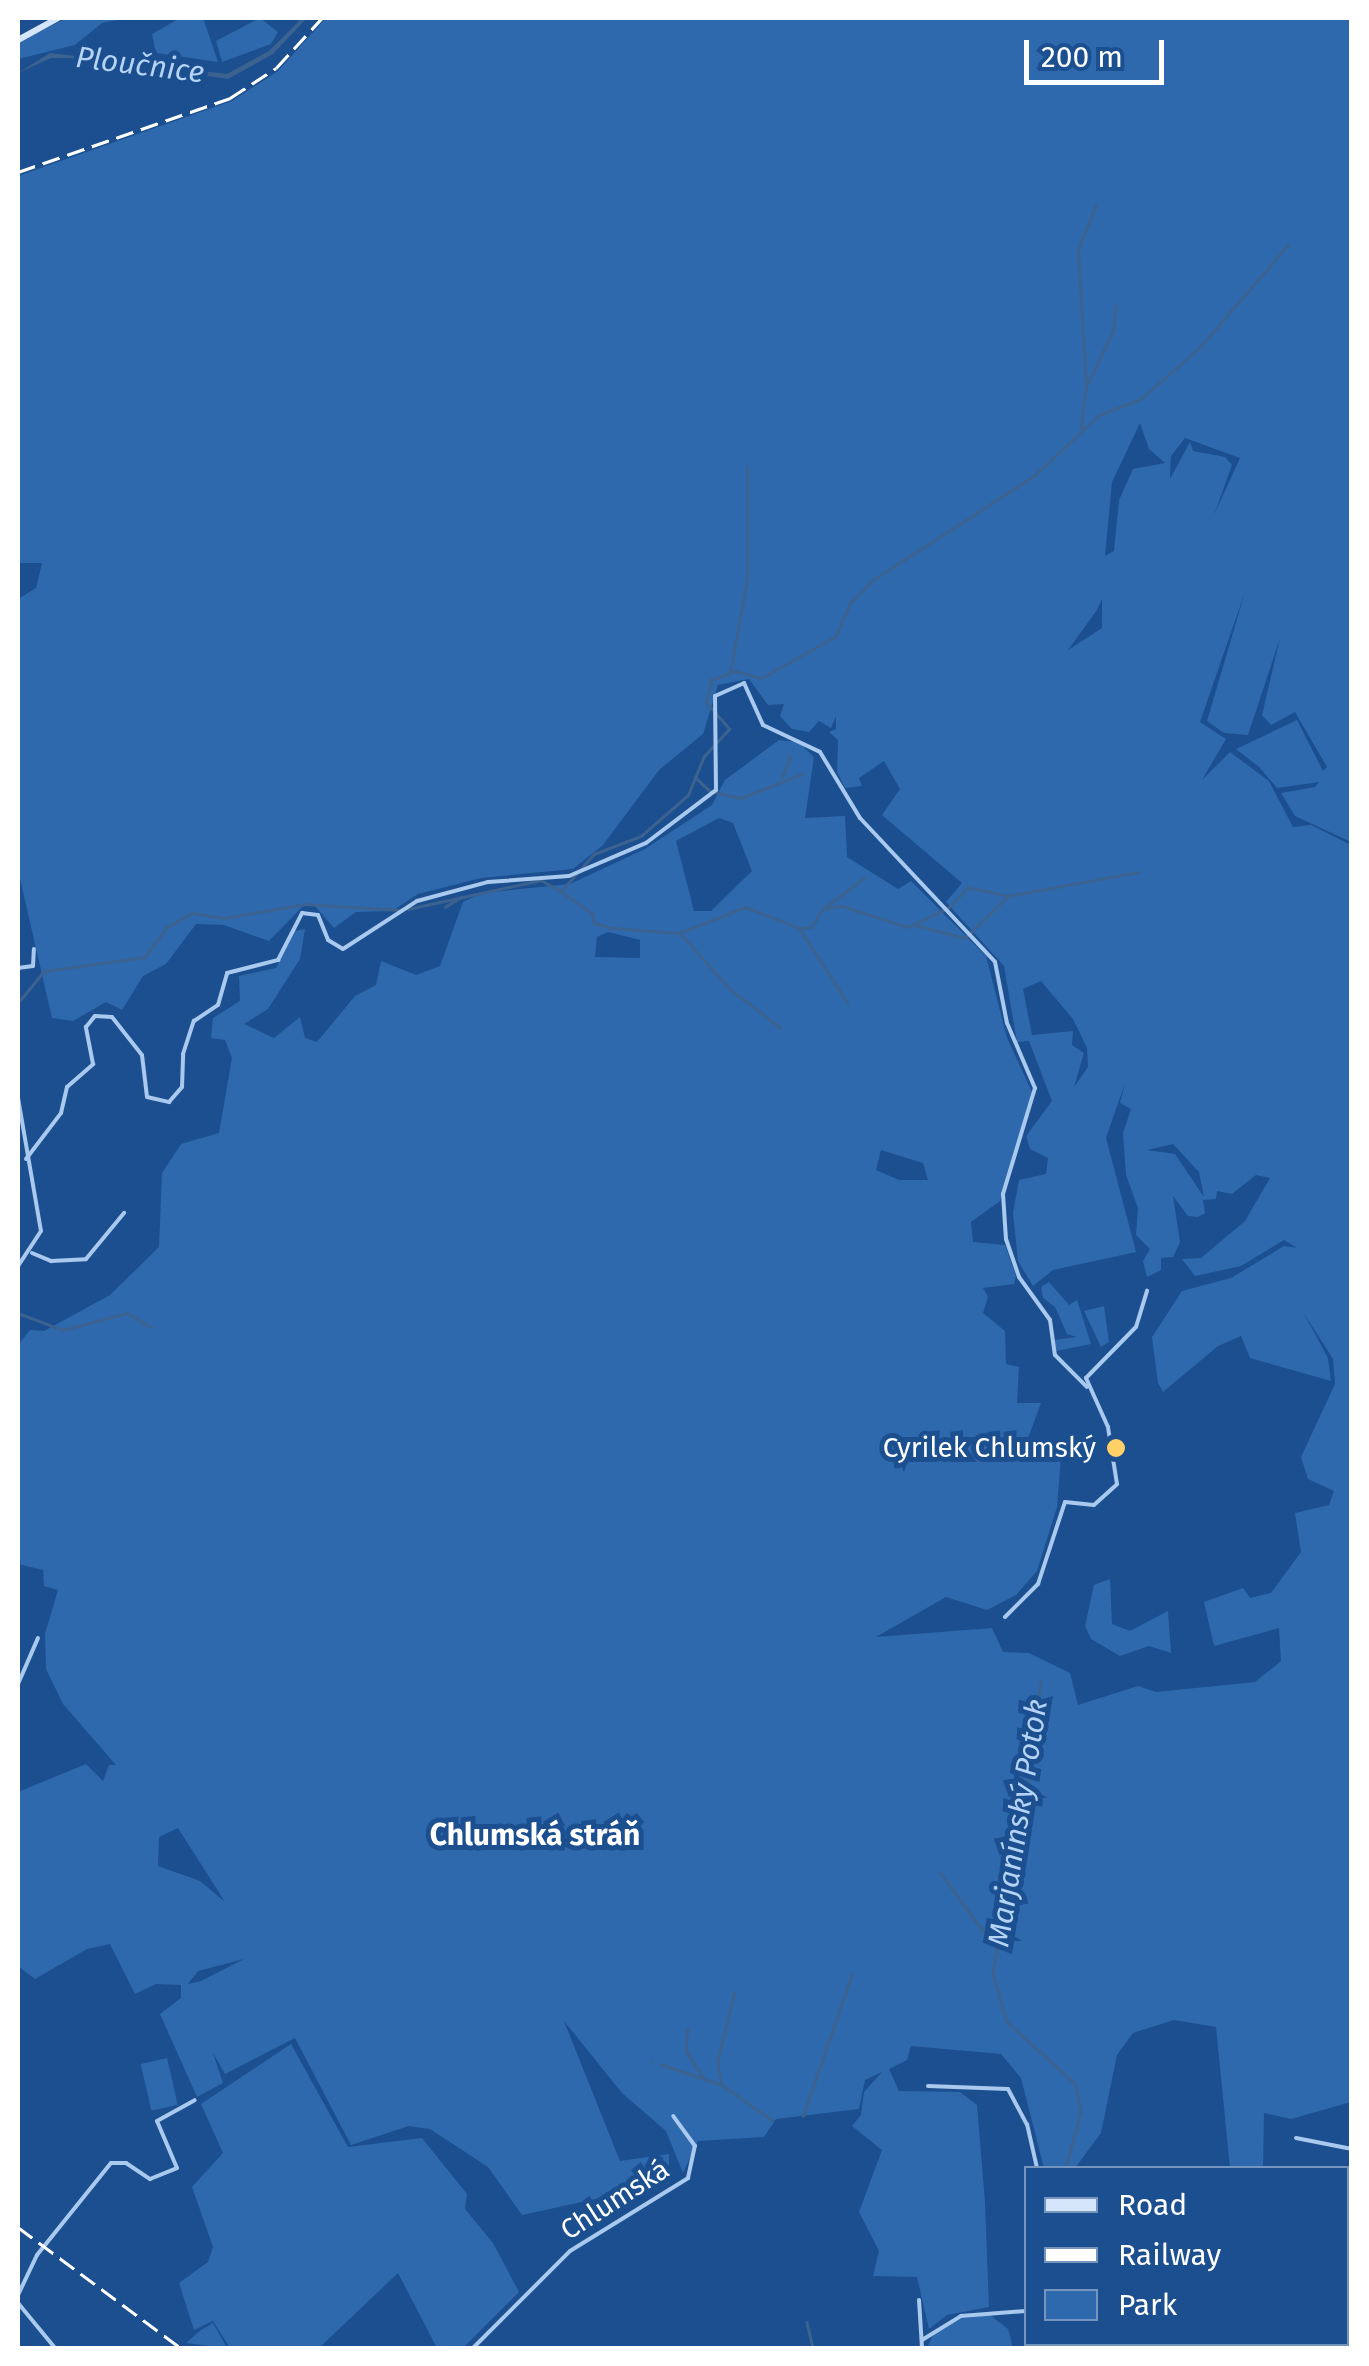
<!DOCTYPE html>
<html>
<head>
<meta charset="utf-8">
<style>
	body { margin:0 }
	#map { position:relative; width:1369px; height:2366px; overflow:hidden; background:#1b4f8f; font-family:"Fira Sans",sans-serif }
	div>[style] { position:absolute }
	.green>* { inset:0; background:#2e69ad; transform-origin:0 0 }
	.water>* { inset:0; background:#3c6290 }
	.stream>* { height:2.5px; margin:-1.25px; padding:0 1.25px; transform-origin:1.25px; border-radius:1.25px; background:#3c6290 }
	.minor>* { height:4px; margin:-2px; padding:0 2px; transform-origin:2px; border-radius:2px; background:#a9c9ee }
	.secondary>* { height:6px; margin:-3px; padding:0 3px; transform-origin:3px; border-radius:3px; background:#d6e6fa }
	.rail>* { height:2.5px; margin-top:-1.25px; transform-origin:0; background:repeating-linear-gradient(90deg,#fff 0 18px,transparent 0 26px) }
	.dots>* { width:28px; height:28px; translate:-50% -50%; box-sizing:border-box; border:5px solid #1b4f8f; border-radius:50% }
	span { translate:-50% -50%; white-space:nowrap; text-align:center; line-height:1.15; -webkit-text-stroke:10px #1b4f8f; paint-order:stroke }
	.poi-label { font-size:28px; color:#fff }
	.right { translate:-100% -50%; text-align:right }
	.street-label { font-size:28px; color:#fff }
	.water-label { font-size:30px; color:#b5d3f5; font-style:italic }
	.neighbourhood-label { font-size:30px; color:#fff; font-weight:700 }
	.frame { position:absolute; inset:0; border:20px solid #fff; pointer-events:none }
	.legend { position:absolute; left:1024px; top:2166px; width:325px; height:180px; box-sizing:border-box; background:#1b4f8f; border:2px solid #7695bc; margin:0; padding:12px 18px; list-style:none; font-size:30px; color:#fff }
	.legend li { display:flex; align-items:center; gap:20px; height:50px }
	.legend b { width:50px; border:2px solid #7695bc }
	.scale { position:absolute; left:1024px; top:40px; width:140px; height:45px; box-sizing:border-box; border:5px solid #fff; border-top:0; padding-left:12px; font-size:30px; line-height:35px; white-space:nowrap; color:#fff; -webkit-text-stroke:8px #1b4f8f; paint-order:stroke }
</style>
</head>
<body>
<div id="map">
	<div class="green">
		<i style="clip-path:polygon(67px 18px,127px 18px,102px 23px,75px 45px,18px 59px,18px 42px)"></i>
		<i style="clip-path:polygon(180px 18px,203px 18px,218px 62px,156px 53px,152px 34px)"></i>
		<i style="clip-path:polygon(260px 18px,278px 32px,271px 44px,222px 62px,216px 41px)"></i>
		<i style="clip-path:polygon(evenodd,326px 18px,1351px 18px,1351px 842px,1295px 816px,1281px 793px,1315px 787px,1319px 782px,1277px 788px,1259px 767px,1236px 749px,1297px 720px,1323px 771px,1327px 767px,1295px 712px,1271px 725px,1262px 715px,1280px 638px,1248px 735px,1224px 733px,1207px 721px,1245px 592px,1200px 722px,1226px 739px,1202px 780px,1230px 752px,1269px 781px,1293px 827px,1311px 825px,1351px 845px,1351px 2102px,1291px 2119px,1264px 2113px,1263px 2168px,1230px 2168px,1216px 2027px,1174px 2020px,1133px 2033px,1117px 2055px,1101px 2133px,1075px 2168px,1044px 2168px,1021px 2078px,1001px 2054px,911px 2046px,907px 2060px,889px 2069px,899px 2091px,960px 2092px,977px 2105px,985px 2202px,989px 2307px,947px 2315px,929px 2329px,917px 2277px,873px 2276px,879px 2251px,859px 2212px,882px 2150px,852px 2126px,861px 2115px,864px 2092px,882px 2072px,865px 2080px,859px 2109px,776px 2119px,764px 2137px,698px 2141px,683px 2173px,666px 2131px,622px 2093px,564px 2021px,620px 2161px,669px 2154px,669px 2183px,522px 2215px,488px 2167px,430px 2129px,409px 2126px,351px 2145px,295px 2038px,225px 2074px,213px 2053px,223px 2083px,197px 2097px,160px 2014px,181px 1998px,181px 1985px,156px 1984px,135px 1994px,110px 1944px,87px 1949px,35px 1979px,18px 1966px,18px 1792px,86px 1764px,103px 1781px,109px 1765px,116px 1765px,63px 1704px,46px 1669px,45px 1634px,58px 1590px,44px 1586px,43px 1570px,18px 1564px,18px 1345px,30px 1330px,44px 1331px,110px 1295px,159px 1247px,162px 1173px,181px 1144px,219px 1133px,232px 1058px,225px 1040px,211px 1038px,213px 1018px,240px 1001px,239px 976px,276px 968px,295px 931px,305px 929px,300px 959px,268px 1009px,244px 1024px,274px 1038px,300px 1017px,305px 1038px,317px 1042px,355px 996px,376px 985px,381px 961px,416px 975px,440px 966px,463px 902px,482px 893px,570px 884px,645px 849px,712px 805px,725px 780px,779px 740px,798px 742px,814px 757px,805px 818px,845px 816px,847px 857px,898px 889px,911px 881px,986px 956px,1007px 1038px,1033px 1094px,1000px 1201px,971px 1222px,973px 1242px,1005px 1245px,1016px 1276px,1014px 1284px,983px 1288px,988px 1297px,983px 1313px,1005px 1331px,1006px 1364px,1019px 1367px,1017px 1403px,1041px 1403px,1027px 1441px,1061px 1457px,1057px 1507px,1037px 1571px,1016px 1595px,987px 1610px,946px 1597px,876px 1637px,992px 1628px,1003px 1652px,1029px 1653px,1070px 1673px,1078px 1705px,1138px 1686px,1156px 1692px,1255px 1682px,1281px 1661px,1279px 1628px,1214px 1646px,1204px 1602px,1243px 1588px,1250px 1598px,1271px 1593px,1301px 1552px,1295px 1513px,1329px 1505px,1334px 1491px,1308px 1479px,1301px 1457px,1335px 1384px,1333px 1359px,1303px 1312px,1328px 1358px,1331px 1381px,1250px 1358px,1241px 1336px,1218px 1346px,1163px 1392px,1158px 1383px,1152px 1337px,1182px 1291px,1231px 1278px,1284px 1246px,1297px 1248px,1284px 1240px,1241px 1266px,1195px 1276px,1182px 1259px,1201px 1258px,1245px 1221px,1270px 1178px,1256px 1175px,1232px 1194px,1217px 1191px,1216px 1199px,1203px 1200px,1205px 1213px,1198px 1217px,1188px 1216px,1173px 1196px,1180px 1242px,1173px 1257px,1161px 1258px,1161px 1270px,1147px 1277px,1143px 1261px,1150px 1249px,1136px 1235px,1138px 1208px,1126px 1175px,1123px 1133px,1131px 1109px,1120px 1103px,1125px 1083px,1106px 1138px,1136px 1252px,1053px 1270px,1033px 1286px,1018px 1261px,1013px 1213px,1019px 1180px,1046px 1174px,1048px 1158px,1030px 1149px,1026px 1136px,1052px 1101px,1029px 1041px,1017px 1042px,1004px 966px,946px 902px,962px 883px,882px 815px,900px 789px,884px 761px,859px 778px,862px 786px,845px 788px,837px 772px,838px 740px,829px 732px,836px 729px,836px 716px,831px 728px,819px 721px,809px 732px,792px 729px,780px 716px,784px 704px,768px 705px,749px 679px,718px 685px,703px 734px,659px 770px,603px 845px,573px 869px,481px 878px,418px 894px,392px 911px,356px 912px,334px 928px,314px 905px,305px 904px,269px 941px,224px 925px,196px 924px,166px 964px,143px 976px,122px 1010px,106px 1002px,73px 1021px,52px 1018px,18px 870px,18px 599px,36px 588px,42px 563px,18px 563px,18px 176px,232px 101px,278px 71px,326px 18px,1140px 423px,1149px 449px,1165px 463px,1133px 469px,1119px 500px,1114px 551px,1105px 556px,1112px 482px,1140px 423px,326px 18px,1185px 438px,1240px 458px,1214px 515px,1232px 465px,1225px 457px,1193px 451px,1190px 442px,1170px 479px,1171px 456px,1185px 438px,326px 18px,1102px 599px,1102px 628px,1068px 650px,1097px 610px,1102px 599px,326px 18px,719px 818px,733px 823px,752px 871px,711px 911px,694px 911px,676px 841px,719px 818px,326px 18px,608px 932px,640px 940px,640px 958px,595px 957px,597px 937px,608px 932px,326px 18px,1041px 981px,1073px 1019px,1087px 1048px,1088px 1067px,1074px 1087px,1084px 1053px,1072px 1045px,1073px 1031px,1032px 1035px,1023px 989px,1041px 981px,326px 18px,1173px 1144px,1199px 1172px,1204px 1197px,1175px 1154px,1147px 1150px,1173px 1144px,326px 18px,881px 1150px,923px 1163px,928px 1180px,899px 1180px,876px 1170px,881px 1150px,326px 18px,178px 1828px,225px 1902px,200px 1881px,158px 1866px,159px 1837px,178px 1828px,326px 18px,244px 1959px,201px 1981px,188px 1984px,198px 1971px,244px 1959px)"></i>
		<i style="clip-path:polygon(1049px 1282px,1069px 1305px,1077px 1300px,1091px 1344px,1056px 1351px,1054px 1340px,1077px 1337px,1067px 1334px,1055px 1307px,1043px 1298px,1041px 1287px)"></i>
		<i style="clip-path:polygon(1104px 1306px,1109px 1342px,1101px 1347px,1084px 1311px)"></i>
		<i style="clip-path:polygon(1110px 1579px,1112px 1624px,1130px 1631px,1168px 1611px,1171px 1653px,1149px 1646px,1120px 1656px,1091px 1639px,1085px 1626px,1094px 1585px)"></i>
		<i style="clip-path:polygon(291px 2044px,348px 2147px,422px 2138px,467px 2194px,465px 2209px,493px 2243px,519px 2292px,463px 2348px,437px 2348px,398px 2273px,319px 2348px,230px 2348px,213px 2321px,194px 2330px,179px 2283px,208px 2262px,213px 2247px,192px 2187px,223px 2153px,201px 2104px)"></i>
		<i style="left:167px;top:2058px;width:48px;height:27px;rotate:77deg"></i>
		<i style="clip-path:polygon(1347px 2174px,1352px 2177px,1351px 2275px,1347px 2275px)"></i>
		<i style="clip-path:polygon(990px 2315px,1008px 2329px,1013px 2348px,927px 2348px,933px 2335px,958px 2319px)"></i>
		<i style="clip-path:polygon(213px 2323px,227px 2348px,186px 2343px,201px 2330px)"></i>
	</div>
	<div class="water">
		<i style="clip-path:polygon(302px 18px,307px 18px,273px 54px,228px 79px,91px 58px,51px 58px,18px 73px,50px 53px,227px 74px,269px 51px)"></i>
	</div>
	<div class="stream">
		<i style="left:1088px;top:383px;width:58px;rotate:-64.3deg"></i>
		<i style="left:1113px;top:331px;width:25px;rotate:-83deg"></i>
		<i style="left:1081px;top:428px;width:42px;rotate:-83.2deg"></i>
		<i style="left:1086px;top:386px;width:136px;rotate:-93.4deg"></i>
		<i style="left:1078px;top:250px;width:48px;rotate:-68.2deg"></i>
		<i style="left:730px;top:672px;width:94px;rotate:-79.5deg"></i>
		<i style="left:747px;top:580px;width:113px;rotate:-90deg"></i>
		<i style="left:695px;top:777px;width:21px;rotate:43deg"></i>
		<i style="left:710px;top:791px;width:32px;rotate:13deg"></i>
		<i style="left:741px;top:798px;width:66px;rotate:-21.5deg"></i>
		<i style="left:782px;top:778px;width:23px;rotate:-70deg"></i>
		<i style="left:562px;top:892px;width:37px;rotate:35deg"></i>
		<i style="left:592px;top:913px;width:10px;rotate:79deg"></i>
		<i style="left:594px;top:923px;width:20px;rotate:15deg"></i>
		<i style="left:613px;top:928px;width:66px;rotate:4.3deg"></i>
		<i style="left:679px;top:933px;width:72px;rotate:-21.2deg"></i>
		<i style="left:746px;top:907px;width:57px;rotate:21.6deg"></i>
		<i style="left:799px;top:928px;width:12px;rotate:-5deg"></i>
		<i style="left:811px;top:927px;width:22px;rotate:-56deg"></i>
		<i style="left:823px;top:909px;width:19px;rotate:-9deg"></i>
		<i style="left:842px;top:906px;width:69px;rotate:17.7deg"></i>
		<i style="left:908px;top:927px;width:44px;rotate:-25.4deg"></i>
		<i style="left:948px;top:908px;width:29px;rotate:-46deg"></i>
		<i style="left:968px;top:887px;width:41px;rotate:12.7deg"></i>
		<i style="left:1008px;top:896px;width:133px;rotate:-10.4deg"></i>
		<i style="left:445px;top:907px;width:19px;rotate:-32deg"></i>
		<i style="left:825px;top:907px;width:49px;rotate:-36.6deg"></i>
		<i style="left:408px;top:909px;width:136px;rotate:-12.3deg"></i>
		<i style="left:541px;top:880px;width:23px;rotate:29deg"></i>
		<i style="left:561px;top:891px;width:50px;rotate:-48.3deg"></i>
		<i style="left:594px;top:854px;width:50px;rotate:-21deg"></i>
		<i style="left:641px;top:836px;width:62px;rotate:-41.1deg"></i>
		<i style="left:688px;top:795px;width:42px;rotate:-67.7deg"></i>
		<i style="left:704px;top:756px;width:37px;rotate:-47deg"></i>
		<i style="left:729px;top:729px;width:35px;rotate:-131deg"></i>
		<i style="left:706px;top:703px;width:24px;rotate:-78deg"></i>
		<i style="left:711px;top:680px;width:27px;rotate:-20deg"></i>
		<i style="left:736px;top:671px;width:27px;rotate:15deg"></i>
		<i style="left:762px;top:678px;width:85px;rotate:-29.6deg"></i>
		<i style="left:836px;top:636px;width:36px;rotate:-67deg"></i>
		<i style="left:850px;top:603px;width:33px;rotate:-45deg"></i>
		<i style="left:873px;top:580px;width:193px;rotate:-32.9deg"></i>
		<i style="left:1035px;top:475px;width:88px;rotate:-43.2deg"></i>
		<i style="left:1099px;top:415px;width:45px;rotate:-20.9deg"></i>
		<i style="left:1141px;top:399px;width:79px;rotate:-41.4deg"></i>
		<i style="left:1200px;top:347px;width:135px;rotate:-49.2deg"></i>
		<i style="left:915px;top:925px;width:52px;rotate:14.6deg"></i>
		<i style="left:965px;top:938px;width:59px;rotate:-44.3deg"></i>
		<i style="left:800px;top:929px;width:88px;rotate:57deg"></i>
		<i style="left:681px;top:934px;width:74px;rotate:48.3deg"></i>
		<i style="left:730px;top:989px;width:64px;rotate:37.4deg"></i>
		<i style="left:18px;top:1003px;width:41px;rotate:-50.9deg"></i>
		<i style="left:44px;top:971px;width:102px;rotate:-7.9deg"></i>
		<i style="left:145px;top:957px;width:37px;rotate:-54deg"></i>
		<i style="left:167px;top:927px;width:29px;rotate:-29deg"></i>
		<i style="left:192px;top:913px;width:32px;rotate:9deg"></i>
		<i style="left:224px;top:918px;width:82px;rotate:-9.8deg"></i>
		<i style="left:305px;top:904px;width:95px;rotate:3.6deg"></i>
		<i style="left:18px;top:1313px;width:48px;rotate:20.7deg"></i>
		<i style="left:63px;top:1330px;width:66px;rotate:-14.9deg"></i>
		<i style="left:127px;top:1313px;width:27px;rotate:31deg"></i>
		<i style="left:1041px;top:1682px;width:144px;rotate:97.2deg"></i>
		<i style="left:1023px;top:1825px;width:150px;rotate:101.5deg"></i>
		<i style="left:993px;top:1972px;width:52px;rotate:74.4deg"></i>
		<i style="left:1007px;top:2022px;width:91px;rotate:41.9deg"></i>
		<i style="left:1075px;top:2083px;width:30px;rotate:78deg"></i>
		<i style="left:1081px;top:2112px;width:58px;rotate:105deg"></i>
		<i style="left:940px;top:1872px;width:93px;rotate:53.7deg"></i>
		<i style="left:688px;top:2029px;width:22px;rotate:95deg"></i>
		<i style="left:686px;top:2051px;width:31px;rotate:57deg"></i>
		<i style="left:652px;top:2062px;width:1px"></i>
		<i style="left:660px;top:2064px;width:65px;rotate:18.7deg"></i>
		<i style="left:722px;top:2085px;width:61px;rotate:35deg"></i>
		<i style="left:721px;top:2083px;width:20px;rotate:-101deg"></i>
		<i style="left:717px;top:2063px;width:72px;rotate:-76.3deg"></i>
		<i style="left:803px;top:2116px;width:150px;rotate:-71deg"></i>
		<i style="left:807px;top:2322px;width:27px;rotate:77deg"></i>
		<i style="left:1104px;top:2344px;width:1px;rotate:45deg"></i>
	</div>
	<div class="minor">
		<i style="left:18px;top:968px;width:15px;rotate:-8deg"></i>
		<i style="left:33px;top:966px;width:17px;rotate:-87deg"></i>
		<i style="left:18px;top:1098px;width:135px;rotate:80.2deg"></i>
		<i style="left:41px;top:1231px;width:42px;rotate:123.3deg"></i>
		<i style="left:26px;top:1159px;width:58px;rotate:-52.7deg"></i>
		<i style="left:61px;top:1113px;width:27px;rotate:-77deg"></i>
		<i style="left:67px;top:1087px;width:35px;rotate:-41deg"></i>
		<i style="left:93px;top:1064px;width:38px;rotate:-101deg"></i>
		<i style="left:86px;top:1027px;width:14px;rotate:-51deg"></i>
		<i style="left:95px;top:1016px;width:17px;rotate:3deg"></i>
		<i style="left:112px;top:1017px;width:48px;rotate:51.7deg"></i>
		<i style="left:142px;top:1055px;width:42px;rotate:83.2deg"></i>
		<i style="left:147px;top:1097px;width:23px;rotate:13deg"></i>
		<i style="left:169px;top:1102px;width:20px;rotate:-49deg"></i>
		<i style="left:182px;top:1087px;width:33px;rotate:-88deg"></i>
		<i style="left:183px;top:1054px;width:35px;rotate:-72deg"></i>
		<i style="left:194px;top:1021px;width:29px;rotate:-34deg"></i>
		<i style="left:218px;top:1005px;width:33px;rotate:-74deg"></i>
		<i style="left:227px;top:973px;width:53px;rotate:-14.3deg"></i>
		<i style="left:278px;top:960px;width:53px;rotate:-62.9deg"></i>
		<i style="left:302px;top:913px;width:16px;rotate:7deg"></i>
		<i style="left:318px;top:915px;width:27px;rotate:68deg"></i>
		<i style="left:328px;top:940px;width:17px;rotate:31deg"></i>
		<i style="left:343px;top:949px;width:88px;rotate:-33deg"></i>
		<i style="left:417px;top:901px;width:73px;rotate:-15deg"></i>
		<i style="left:488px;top:882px;width:81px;rotate:-4.2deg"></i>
		<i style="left:569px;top:876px;width:84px;rotate:-23.2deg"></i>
		<i style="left:646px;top:843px;width:88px;rotate:-37.1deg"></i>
		<i style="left:716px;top:790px;width:94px;rotate:-90.6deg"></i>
		<i style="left:715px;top:696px;width:32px;rotate:-24deg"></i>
		<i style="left:744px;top:683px;width:46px;rotate:65.7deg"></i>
		<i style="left:763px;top:725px;width:63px;rotate:25.3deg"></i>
		<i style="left:820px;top:752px;width:77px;rotate:58.8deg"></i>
		<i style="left:860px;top:818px;width:197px;rotate:46.8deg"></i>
		<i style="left:995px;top:962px;width:62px;rotate:78.9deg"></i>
		<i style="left:1007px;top:1023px;width:71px;rotate:66.7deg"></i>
		<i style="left:1035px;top:1088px;width:111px;rotate:106.8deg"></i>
		<i style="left:1003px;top:1194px;width:45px;rotate:86.2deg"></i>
		<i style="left:1006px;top:1239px;width:40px;rotate:71.1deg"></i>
		<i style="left:1019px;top:1277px;width:53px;rotate:54.2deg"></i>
		<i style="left:1050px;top:1320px;width:35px;rotate:82deg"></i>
		<i style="left:1055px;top:1355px;width:45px;rotate:45deg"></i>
		<i style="left:32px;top:1253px;width:21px;rotate:23deg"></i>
		<i style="left:51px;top:1261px;width:35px;rotate:-3deg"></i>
		<i style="left:86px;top:1259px;width:60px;rotate:-50.4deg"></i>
		<i style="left:1005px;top:1617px;width:47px;rotate:-45deg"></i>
		<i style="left:1038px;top:1584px;width:86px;rotate:-71.8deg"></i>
		<i style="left:1065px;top:1502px;width:29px;rotate:6deg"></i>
		<i style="left:1094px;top:1505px;width:31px;rotate:-42deg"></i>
		<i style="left:1117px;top:1484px;width:58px;rotate:-99deg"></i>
		<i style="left:1108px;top:1427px;width:54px;rotate:-114.2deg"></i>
		<i style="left:1086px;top:1378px;width:71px;rotate:-45.6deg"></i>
		<i style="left:1136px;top:1327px;width:38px;rotate:-73deg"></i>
		<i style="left:18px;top:1684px;width:50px;rotate:-66.5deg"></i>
		<i style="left:928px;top:2086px;width:80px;rotate:2.1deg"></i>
		<i style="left:1008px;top:2089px;width:40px;rotate:62deg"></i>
		<i style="left:1027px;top:2124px;width:45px;rotate:77.2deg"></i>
		<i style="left:1296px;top:2138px;width:57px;rotate:11.1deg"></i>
		<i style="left:18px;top:2295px;width:44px;rotate:-64.6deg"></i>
		<i style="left:37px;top:2255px;width:118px;rotate:-51.2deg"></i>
		<i style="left:111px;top:2163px;width:15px"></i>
		<i style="left:126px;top:2163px;width:29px;rotate:34deg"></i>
		<i style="left:150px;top:2179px;width:29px;rotate:-22deg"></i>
		<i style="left:177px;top:2168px;width:51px;rotate:-113.1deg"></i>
		<i style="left:157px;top:2121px;width:43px;rotate:-28.9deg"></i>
		<i style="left:1346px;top:2296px;width:9px;rotate:-49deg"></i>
		<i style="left:919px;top:2300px;width:48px;rotate:86.4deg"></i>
		<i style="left:18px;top:2303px;width:58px;rotate:50.6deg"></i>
		<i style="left:922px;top:2340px;width:46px;rotate:-31.6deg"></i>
		<i style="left:961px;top:2316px;width:65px;rotate:-4.4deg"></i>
		<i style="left:1344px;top:2344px;width:8px;rotate:7deg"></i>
		<i style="left:473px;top:2348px;width:137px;rotate:-45deg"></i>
		<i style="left:570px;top:2251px;width:139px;rotate:-31.7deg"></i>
		<i style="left:688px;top:2178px;width:33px;rotate:-78deg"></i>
		<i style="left:695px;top:2146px;width:37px;rotate:-126deg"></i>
		<i style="left:1204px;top:2348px;width:4px;rotate:-90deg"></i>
		<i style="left:1278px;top:2348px;width:4px;rotate:-76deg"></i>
	</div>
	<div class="secondary">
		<i style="left:18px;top:40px;width:46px;rotate:-28.8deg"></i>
	</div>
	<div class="rail">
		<i style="left:18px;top:172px;width:225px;rotate:-19.2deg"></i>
		<i style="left:230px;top:98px;width:55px;rotate:-33.1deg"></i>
		<i style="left:276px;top:68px;width:68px;rotate:-47.4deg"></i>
		<i style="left:18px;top:2227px;width:203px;rotate:36.6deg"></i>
	</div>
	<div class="dots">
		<i style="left:1116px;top:1448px;background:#ffd166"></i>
	</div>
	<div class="poi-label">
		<span class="right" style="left:1096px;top:1448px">Cyrilek Chlumský</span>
	</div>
	<div class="street-label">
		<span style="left:615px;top:2200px;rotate:-33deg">Chlumská</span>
	</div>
	<div class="water-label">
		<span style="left:140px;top:65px;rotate:7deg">Ploučnice</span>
		<span style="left:1018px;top:1823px;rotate:-81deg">Marjanínský Potok</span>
	</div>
	<div class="neighbourhood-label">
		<span style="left:535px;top:1835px">Chlumská stráň</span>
	</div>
	<div class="frame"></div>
	<ul class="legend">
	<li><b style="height:12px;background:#d6e6fa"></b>Road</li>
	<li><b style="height:12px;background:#fff"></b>Railway</li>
	<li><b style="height:28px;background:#2e69ad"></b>Park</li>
	</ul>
	<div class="scale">200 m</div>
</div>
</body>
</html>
